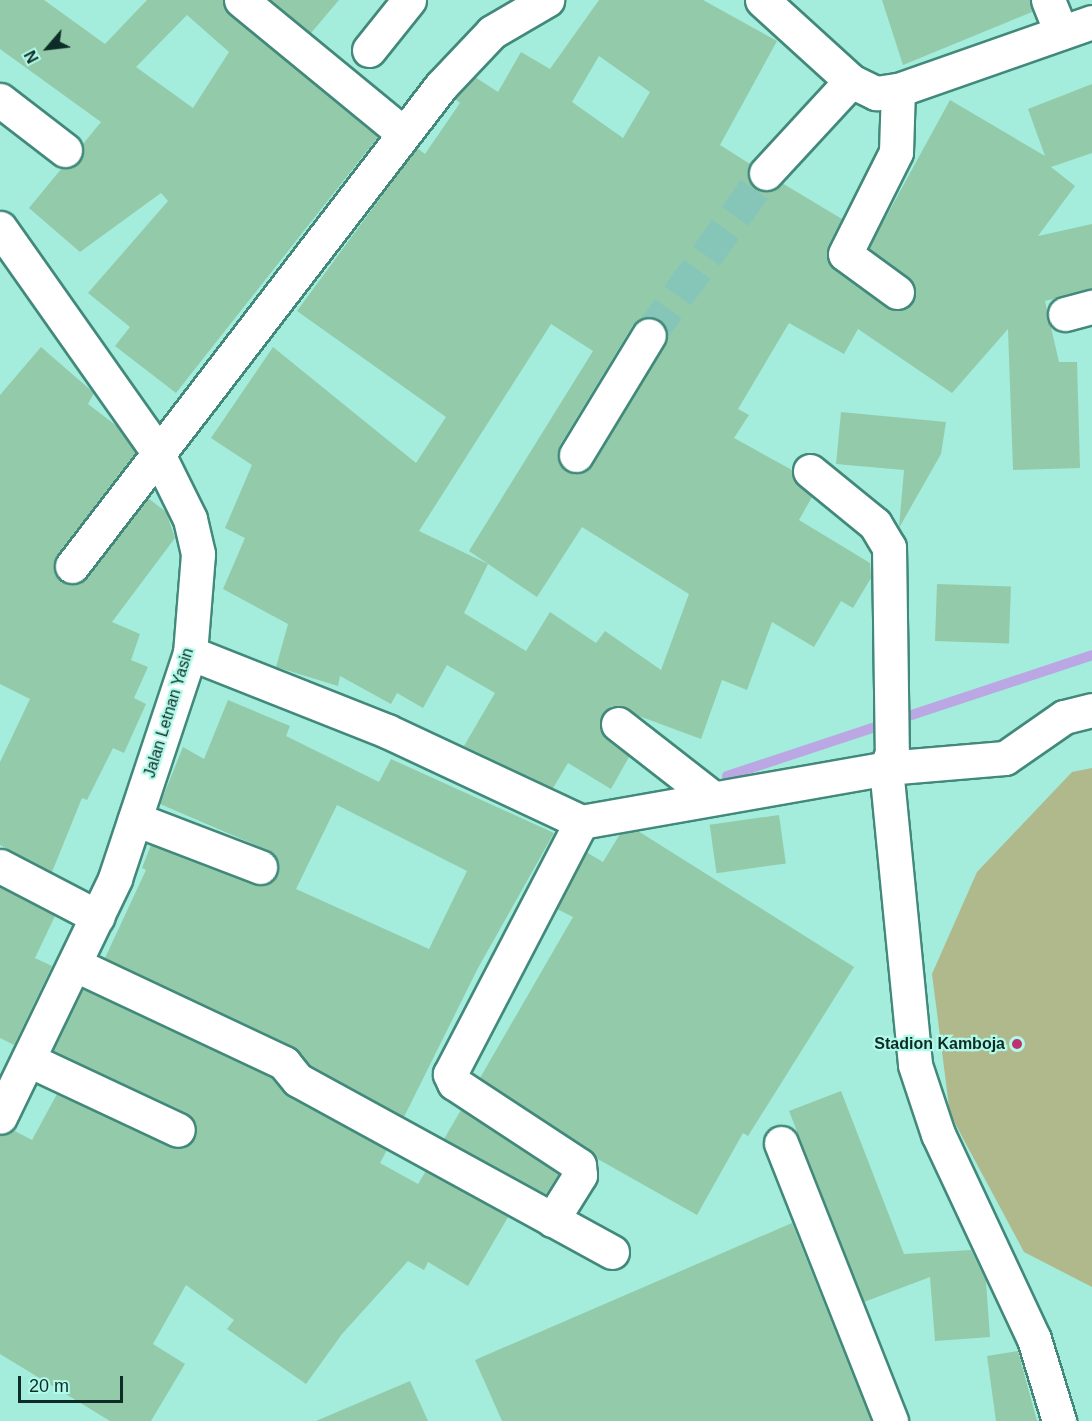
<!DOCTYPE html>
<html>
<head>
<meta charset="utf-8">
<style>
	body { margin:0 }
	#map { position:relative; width:1092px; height:1421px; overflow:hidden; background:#a4ecdc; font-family:Helvetica,sans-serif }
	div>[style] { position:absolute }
	.green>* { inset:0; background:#afb98c }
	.stream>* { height:10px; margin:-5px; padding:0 5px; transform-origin:5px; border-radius:5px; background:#baa7e4 }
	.building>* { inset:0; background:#93cbaa; transform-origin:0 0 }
	.minor-tunnel>* { height:33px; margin-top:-16.5px; transform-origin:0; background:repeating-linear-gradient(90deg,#86c6b8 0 33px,transparent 0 49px) }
	.roads { filter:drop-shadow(2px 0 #42897b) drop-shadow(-2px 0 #42897b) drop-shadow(0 2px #42897b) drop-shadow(0 -2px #42897b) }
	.minor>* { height:33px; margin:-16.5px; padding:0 16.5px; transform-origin:16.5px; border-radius:16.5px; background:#fff }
	.dots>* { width:16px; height:16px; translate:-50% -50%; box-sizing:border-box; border:3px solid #b1fae9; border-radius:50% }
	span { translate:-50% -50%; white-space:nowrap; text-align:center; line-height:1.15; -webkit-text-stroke:4.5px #b1fae9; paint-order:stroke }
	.street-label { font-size:16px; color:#0e2c26 }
	.poi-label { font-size:16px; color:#0e2c26; font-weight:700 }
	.right { translate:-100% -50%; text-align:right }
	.north { position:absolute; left:18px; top:18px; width:60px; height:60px; -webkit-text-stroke:4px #b1fae9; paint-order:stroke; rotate:242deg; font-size:16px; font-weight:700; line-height:24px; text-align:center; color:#0e2c26 }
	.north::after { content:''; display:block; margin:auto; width:21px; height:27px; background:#0e2c26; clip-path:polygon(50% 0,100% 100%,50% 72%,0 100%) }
	.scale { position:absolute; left:18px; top:1376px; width:105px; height:27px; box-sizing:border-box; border:3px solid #0e2c26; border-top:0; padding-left:8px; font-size:18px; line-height:21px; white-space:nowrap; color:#0e2c26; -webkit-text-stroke:4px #b1fae9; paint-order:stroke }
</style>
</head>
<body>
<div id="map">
	<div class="green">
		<i style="clip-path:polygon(1092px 768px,1092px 1287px,1024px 1252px,950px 1114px,932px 974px,977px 872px,1072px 772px)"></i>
	</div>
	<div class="stream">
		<i style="left:727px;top:776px;width:385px;rotate:-18.3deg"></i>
	</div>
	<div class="building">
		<i style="clip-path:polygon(evenodd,0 0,44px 0,105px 44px,147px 0,223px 0,229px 14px,378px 137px,176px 393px,115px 346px,130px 327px,88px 293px,168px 201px,161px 193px,80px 252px,29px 208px,62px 168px,79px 162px,83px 144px,101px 122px,0 49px,0 0,187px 15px,229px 52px,193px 108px,136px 67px,187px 15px)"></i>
		<i style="clip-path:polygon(271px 0,339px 0,311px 33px)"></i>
		<i style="clip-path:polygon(evenodd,599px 0,703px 0,777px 41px,720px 145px,750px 164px,748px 178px,754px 187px,771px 191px,782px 183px,842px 219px,828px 246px,829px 263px,894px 310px,912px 303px,914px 285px,869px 248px,950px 100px,1045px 156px,1028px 109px,1092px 84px,1092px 153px,1051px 167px,1075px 186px,1038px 236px,1092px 224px,1092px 289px,1045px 301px,1059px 362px,1077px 362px,1080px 468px,1013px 470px,1008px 329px,952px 393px,858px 329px,844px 354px,789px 323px,738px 409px,749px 415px,734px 438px,792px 470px,812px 497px,799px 520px,870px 563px,871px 578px,853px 608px,841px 601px,814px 647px,772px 622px,747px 690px,722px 680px,701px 739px,612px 706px,603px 713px,600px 730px,629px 757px,611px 789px,568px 763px,553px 788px,464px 746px,495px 693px,447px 665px,423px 708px,397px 693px,391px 704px,340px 676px,338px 686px,276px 667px,288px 624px,223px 589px,245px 538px,225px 528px,252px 465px,211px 438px,273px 347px,416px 463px,446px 417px,297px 311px,417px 148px,425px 154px,460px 103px,455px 99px,475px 77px,498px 92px,521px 52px,550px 69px,599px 0,599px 56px,650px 92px,623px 138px,572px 102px,599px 56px,599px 0,649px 316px,665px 326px,665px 345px,592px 465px,584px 472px,567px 471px,559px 463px,560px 445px,633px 325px,649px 316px,599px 0,551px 324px,593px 351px,469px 551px,537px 597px,582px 527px,689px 594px,661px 670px,605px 631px,596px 643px,550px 612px,526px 651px,464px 613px,488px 564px,419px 531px,551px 324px)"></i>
		<i style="clip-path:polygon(882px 0,1030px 0,1032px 12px,903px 65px)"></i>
		<i style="clip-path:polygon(41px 347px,94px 393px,88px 404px,118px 427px,136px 452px,57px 555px,55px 574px,70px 585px,86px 578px,148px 498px,166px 512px,175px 538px,112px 622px,140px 634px,131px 660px,148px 667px,134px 698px,146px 704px,124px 753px,113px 748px,87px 800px,82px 798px,52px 872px,0 845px,0 762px,30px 699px,0 684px,0 395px)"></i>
		<i style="clip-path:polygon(841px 412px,946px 422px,941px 454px,899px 528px,904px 470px,836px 464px)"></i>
		<i style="left:937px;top:584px;width:74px;height:57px;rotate:2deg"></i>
		<i style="clip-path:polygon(evenodd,228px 700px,290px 726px,286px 736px,379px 782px,391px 759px,554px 833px,478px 968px,404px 1117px,310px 1065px,292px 1046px,105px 958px,146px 870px,142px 868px,151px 845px,254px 885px,263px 885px,277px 874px,278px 864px,267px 850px,160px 804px,183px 747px,204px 759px,228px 700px,337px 805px,467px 871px,429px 949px,296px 889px,337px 805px)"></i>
		<i style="left:779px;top:815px;width:49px;height:70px;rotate:82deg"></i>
		<i style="clip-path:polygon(638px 831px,854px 967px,748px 1136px,743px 1133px,697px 1215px,596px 1158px,480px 1078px,573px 917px,557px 909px,586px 852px,603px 862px,620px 834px)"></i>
		<i style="clip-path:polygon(0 887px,55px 916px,35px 958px,52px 966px,14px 1045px,0 1038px)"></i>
		<i style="clip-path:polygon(83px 989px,272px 1078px,289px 1096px,387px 1150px,380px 1163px,418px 1184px,426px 1171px,508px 1217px,468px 1286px,428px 1262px,424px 1270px,408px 1261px,342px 1334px,306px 1384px,227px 1329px,234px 1320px,186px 1285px,153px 1344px,185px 1364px,151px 1421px,110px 1421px,0 1354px,0 1136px,13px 1130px,32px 1140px,57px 1094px,171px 1147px,188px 1146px,195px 1137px,194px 1120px,186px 1113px,53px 1051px)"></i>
		<i style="clip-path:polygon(841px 1091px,904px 1254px,971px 1250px,986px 1281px,990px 1337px,935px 1341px,930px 1277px,864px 1302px,789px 1111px)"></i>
		<i style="clip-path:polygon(461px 1110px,559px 1174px,546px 1194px,444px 1139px)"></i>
		<i style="clip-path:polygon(792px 1223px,871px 1421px,502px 1421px,475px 1360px)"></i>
		<i style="clip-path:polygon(1018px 1351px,1037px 1421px,996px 1421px,987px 1356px)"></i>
		<i style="clip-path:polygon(410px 1381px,428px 1421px,316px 1421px)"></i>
	</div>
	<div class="minor-tunnel">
		<i style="left:649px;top:335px;width:200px;rotate:-54.2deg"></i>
	</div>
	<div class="roads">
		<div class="minor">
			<i style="left:241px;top:0;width:210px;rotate:39.4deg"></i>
			<i style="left:762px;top:0;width:120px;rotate:42.3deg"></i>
			<i style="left:851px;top:81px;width:28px;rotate:26deg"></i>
			<i style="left:876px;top:93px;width:22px;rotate:-8deg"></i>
			<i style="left:898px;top:90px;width:206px;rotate:-19.3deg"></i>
			<i style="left:1048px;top:0;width:35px;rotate:68deg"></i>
			<i style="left:369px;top:50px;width:64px;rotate:-51.3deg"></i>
			<i style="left:0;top:100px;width:82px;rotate:37.6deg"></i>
			<i style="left:766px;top:173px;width:125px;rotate:-47.3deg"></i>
			<i style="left:0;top:228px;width:267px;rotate:54.8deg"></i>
			<i style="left:154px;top:446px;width:81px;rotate:63.7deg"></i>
			<i style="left:190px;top:519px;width:36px;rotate:77deg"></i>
			<i style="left:198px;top:554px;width:99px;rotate:94.6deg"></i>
			<i style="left:190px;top:653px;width:238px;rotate:108.4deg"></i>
			<i style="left:115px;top:879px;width:264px;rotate:115.8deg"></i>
			<i style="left:897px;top:292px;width:64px;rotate:-143.8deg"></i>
			<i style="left:845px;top:254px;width:114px;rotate:-63.4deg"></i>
			<i style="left:896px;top:152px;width:62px;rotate:-88.2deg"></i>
			<i style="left:1065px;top:314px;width:28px;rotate:-15deg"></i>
			<i style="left:576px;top:455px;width:140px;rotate:-58.7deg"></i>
			<i style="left:810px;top:471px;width:84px;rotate:39.2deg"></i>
			<i style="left:875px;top:524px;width:27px;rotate:59deg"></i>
			<i style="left:889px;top:547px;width:206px;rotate:89.2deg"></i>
			<i style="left:892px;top:753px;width:16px;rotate:112deg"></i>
			<i style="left:886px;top:768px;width:298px;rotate:84.4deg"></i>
			<i style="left:915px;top:1065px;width:73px;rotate:71.6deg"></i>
			<i style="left:938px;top:1134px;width:226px;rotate:64.9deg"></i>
			<i style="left:1034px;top:1339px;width:86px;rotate:73deg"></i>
			<i style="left:72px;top:566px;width:605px;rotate:-52.45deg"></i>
			<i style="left:441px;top:86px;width:74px;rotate:-46.6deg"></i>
			<i style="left:492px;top:32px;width:64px;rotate:-30.2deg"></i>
			<i style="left:190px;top:653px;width:212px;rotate:21.6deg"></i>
			<i style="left:387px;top:731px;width:214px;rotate:25.1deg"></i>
			<i style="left:581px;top:822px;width:310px;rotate:-10deg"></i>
			<i style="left:886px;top:768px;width:119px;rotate:-4.8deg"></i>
			<i style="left:1005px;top:758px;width:72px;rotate:-34.8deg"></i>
			<i style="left:1064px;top:717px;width:29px;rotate:-14deg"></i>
			<i style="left:618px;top:724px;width:120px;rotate:37.9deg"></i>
			<i style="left:135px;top:819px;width:134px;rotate:21deg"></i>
			<i style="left:0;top:866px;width:110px;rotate:27.5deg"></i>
			<i style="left:76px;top:965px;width:230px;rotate:25.2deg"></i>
			<i style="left:284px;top:1063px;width:22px;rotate:51deg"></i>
			<i style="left:298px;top:1080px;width:358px;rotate:28.7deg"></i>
			<i style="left:31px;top:1061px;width:162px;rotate:25.1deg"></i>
			<i style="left:781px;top:1143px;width:299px;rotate:68.4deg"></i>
			<i style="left:552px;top:1220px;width:53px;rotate:-58.1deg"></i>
			<i style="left:580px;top:1175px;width:10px;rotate:-96deg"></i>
			<i style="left:579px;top:1165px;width:149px;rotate:-146.7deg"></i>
			<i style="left:454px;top:1083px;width:10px;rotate:-114deg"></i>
			<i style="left:450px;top:1074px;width:284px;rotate:-62.5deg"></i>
		</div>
	</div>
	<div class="dots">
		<i style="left:1017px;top:1044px;background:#bb326e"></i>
	</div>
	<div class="street-label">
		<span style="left:169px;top:713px;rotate:-73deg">Jalan Letnan Yasin</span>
	</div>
	<div class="poi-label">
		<span class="right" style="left:1005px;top:1044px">Stadion Kamboja</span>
	</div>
	<div class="north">N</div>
	<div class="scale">20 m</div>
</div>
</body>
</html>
